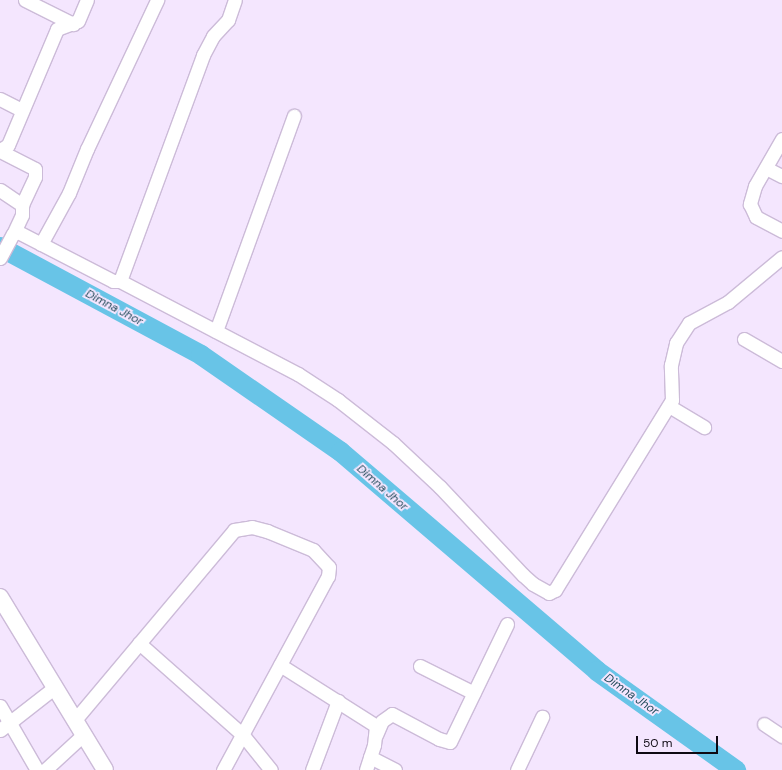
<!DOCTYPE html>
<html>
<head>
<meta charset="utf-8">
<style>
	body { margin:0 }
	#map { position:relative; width:782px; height:770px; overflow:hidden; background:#f4e6fe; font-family:"DM Sans",sans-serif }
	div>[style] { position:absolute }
	.river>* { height:20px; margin:-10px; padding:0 10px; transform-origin:10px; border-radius:10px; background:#68c4e7 }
	.roads { filter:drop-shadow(1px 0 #ccbbd8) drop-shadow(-1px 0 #ccbbd8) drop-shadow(0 1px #ccbbd8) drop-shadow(0 -1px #ccbbd8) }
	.minor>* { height:13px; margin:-6.5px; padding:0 6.5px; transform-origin:6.5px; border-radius:6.5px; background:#fff }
	.tertiary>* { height:16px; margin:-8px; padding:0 8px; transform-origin:8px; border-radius:8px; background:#fff }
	span { translate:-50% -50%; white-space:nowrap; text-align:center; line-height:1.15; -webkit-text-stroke:4px #f4e6fe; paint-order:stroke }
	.water-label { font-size:12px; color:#254e5d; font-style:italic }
	.scale { position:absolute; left:636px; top:736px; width:82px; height:18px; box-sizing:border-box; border:2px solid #0e0912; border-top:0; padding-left:5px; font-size:12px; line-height:14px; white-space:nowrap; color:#0e0912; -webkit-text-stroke:3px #f4e6fe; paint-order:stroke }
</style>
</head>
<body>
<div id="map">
	<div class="river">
		<i style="left:0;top:247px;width:228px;rotate:28.2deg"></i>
		<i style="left:201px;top:355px;width:170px;rotate:34.7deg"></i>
		<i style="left:341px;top:452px;width:337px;rotate:40.5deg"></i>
		<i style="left:597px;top:671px;width:171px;rotate:35.5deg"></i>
	</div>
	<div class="roads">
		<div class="minor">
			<i style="left:25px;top:0;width:54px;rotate:26.6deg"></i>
			<i style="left:0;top:99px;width:25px;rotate:27deg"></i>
			<i style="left:782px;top:139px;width:54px;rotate:119.9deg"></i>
			<i style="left:755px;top:186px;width:19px;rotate:106deg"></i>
			<i style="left:750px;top:204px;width:14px;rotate:65deg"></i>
			<i style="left:756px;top:217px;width:30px;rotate:28deg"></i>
			<i style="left:0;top:150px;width:9px;rotate:-32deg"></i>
			<i style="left:8px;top:145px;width:126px;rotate:-67.1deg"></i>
			<i style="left:57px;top:29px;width:22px;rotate:-21deg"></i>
			<i style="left:78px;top:21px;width:23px;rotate:-67deg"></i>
			<i style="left:0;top:151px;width:39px;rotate:27deg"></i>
			<i style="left:35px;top:169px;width:8px;rotate:90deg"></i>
			<i style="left:35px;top:177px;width:31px;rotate:115deg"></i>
			<i style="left:766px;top:168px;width:18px;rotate:27deg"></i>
			<i style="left:0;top:190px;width:27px;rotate:34deg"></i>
			<i style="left:22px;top:205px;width:10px;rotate:90deg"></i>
			<i style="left:22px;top:215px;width:19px;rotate:115deg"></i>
			<i style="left:41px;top:244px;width:58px;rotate:-61.2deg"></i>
			<i style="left:69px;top:193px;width:48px;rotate:-67.8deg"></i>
			<i style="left:87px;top:149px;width:165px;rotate:-64.8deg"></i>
			<i style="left:0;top:258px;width:27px;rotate:-62deg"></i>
			<i style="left:13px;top:234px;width:5px;rotate:-22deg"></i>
			<i style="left:18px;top:232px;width:107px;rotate:27.3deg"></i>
			<i style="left:113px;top:281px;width:7px"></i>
			<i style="left:120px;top:281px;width:241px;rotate:-69.8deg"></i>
			<i style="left:203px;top:55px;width:21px;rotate:-62deg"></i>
			<i style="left:213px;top:36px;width:22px;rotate:-47deg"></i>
			<i style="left:228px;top:20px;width:21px;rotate:-71deg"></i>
			<i style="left:120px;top:281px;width:201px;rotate:27.6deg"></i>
			<i style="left:298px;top:374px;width:48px;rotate:33deg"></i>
			<i style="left:338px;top:400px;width:70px;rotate:38deg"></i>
			<i style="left:393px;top:443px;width:64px;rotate:43.1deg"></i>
			<i style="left:440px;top:487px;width:121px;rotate:46.7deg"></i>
			<i style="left:523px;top:575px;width:13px;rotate:42deg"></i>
			<i style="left:533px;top:584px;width:18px;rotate:29deg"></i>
			<i style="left:549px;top:593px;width:7px;rotate:-27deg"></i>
			<i style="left:555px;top:590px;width:223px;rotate:-58.4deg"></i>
			<i style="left:672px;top:400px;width:35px;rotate:-92deg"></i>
			<i style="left:671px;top:365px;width:23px;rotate:-77deg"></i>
			<i style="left:676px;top:343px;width:24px;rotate:-57deg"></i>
			<i style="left:689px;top:323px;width:44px;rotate:-28.3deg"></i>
			<i style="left:728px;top:302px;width:70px;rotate:-39.8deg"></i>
			<i style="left:216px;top:331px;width:229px;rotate:-70.1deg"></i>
			<i style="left:744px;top:339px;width:44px;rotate:30.1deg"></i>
			<i style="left:669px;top:406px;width:41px;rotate:31deg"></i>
			<i style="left:139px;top:643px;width:137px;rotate:41.5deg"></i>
			<i style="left:242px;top:734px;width:46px;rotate:51.1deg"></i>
			<i style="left:280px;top:665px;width:114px;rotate:32.4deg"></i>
			<i style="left:376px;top:726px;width:19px;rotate:96deg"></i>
			<i style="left:374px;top:745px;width:26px;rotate:108deg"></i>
			<i style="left:420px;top:666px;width:60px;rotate:26.6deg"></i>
			<i style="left:0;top:706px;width:74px;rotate:60deg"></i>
			<i style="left:74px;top:721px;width:249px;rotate:-50deg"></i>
			<i style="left:234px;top:530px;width:18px;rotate:-9deg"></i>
			<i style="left:252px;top:527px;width:16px;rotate:15deg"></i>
			<i style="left:267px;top:531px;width:50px;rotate:22.4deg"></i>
			<i style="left:313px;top:550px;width:23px;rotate:47deg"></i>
			<i style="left:329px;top:567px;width:9px;rotate:96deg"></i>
			<i style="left:328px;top:576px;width:221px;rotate:118.4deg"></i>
			<i style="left:764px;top:724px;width:22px;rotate:34deg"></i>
			<i style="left:0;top:730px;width:68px;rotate:-37.9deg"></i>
			<i style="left:376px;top:735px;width:15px;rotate:-67deg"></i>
			<i style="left:382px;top:721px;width:12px;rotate:-35deg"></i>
			<i style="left:392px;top:714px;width:53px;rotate:28deg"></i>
			<i style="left:439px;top:739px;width:11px;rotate:15deg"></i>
			<i style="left:450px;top:742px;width:131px;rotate:-64.2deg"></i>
			<i style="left:370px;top:757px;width:28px;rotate:27deg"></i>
			<i style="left:45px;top:770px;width:52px;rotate:-42.6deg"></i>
			<i style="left:312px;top:770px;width:74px;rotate:-69.4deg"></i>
			<i style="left:517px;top:770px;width:59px;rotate:-64.7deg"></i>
		</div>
		<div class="tertiary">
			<i style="left:0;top:597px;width:202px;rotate:58.7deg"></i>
		</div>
	</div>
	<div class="water-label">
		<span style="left:114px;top:308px;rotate:28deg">Dimna Jhor</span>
		<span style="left:382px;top:488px;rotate:41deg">Dimna Jhor</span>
		<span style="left:631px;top:695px;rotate:35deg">Dimna Jhor</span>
	</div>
	<div class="scale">50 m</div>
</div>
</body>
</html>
